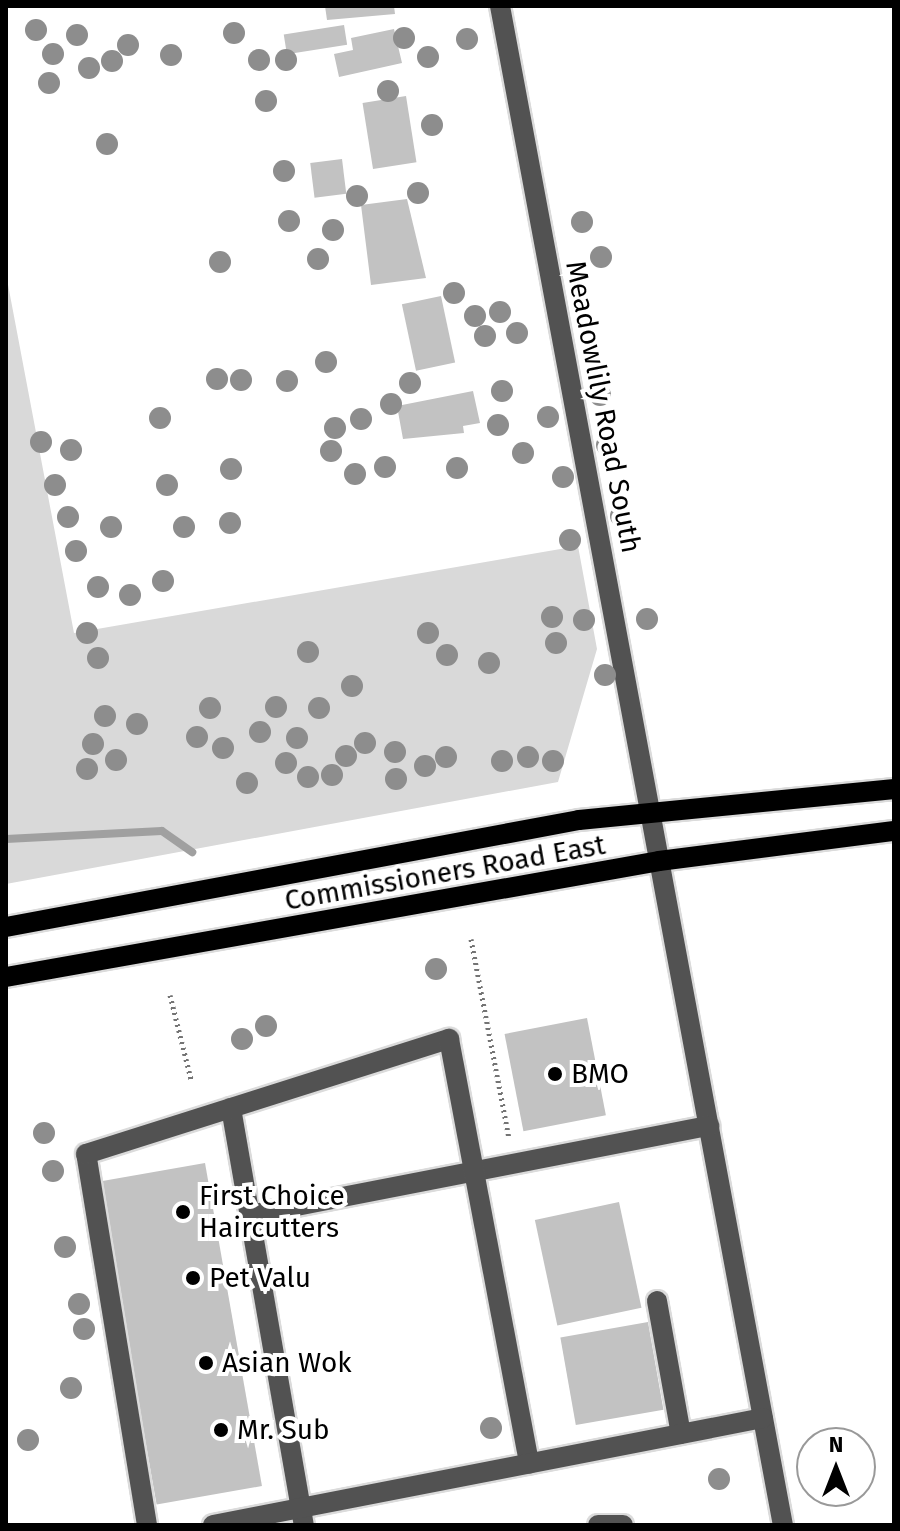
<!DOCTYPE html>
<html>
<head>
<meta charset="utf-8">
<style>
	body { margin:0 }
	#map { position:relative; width:900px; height:1531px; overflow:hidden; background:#fff; font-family:"Fira Sans",sans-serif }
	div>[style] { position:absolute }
	.green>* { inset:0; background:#d9d9d9 }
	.stream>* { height:8px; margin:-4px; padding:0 4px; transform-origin:4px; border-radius:4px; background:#a0a0a0 }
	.building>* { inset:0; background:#c2c2c2; transform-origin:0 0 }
	.path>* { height:5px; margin-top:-2.5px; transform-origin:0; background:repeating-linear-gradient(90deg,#747474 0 2px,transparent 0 6px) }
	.roads { filter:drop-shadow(2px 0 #dbdbdb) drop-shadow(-2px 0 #dbdbdb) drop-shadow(0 2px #dbdbdb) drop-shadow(0 -2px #dbdbdb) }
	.minor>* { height:20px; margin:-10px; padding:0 10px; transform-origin:10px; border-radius:10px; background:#525252 }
	.major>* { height:20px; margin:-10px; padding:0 10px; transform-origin:10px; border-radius:10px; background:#000 }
	.trees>* { width:22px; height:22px; margin:-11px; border-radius:50%; background:#8d8d8d }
	.dots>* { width:22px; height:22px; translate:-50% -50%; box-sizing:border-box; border:4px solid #fff; border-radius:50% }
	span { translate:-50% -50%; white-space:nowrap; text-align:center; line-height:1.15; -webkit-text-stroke:8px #fff; paint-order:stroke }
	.street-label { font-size:28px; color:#000 }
	.poi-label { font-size:28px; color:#000 }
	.left { translate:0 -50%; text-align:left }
	.frame { position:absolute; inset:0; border:8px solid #000; pointer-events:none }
	.north { position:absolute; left:796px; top:1427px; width:80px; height:80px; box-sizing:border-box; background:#fff; border:2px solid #999; border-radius:50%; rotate:0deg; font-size:22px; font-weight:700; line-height:32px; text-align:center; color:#000 }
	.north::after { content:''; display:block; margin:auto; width:28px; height:36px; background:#000; clip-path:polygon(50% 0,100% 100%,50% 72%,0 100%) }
</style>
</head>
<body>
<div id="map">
	<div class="green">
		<i style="clip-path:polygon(6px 274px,74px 633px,578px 546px,597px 649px,558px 782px,6px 884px)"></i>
	</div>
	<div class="stream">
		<i style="left:6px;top:839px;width:156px;rotate:-2.9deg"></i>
		<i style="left:162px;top:831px;width:37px;rotate:35deg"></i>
	</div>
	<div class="building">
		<i style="clip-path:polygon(325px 6px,394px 6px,395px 14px,327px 20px)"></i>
		<i style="left:344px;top:25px;width:20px;height:61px;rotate:81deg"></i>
		<i style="clip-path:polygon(394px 29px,402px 63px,339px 77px,334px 54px,353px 50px,351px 38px)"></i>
		<i style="left:406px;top:96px;width:67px;height:44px;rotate:81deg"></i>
		<i style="left:342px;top:159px;width:35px;height:32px;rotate:83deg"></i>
		<i style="clip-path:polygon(407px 199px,426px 278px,371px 285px,361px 205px)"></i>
		<i style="left:441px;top:296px;width:68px;height:40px;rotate:78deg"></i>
		<i style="clip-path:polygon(473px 391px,480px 423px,463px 426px,464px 433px,403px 439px,397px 406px)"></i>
		<i style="left:587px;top:1018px;width:99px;height:84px;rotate:79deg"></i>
		<i style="left:205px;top:1163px;width:328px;height:107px;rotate:80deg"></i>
		<i style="left:619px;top:1202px;width:108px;height:86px;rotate:78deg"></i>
		<i style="left:648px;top:1322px;width:89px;height:89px;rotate:80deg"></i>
	</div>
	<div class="path">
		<i style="left:471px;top:939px;width:203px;rotate:79.2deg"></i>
		<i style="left:170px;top:995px;width:87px;rotate:76deg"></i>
	</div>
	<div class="roads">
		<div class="minor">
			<i style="left:500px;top:6px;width:1545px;rotate:79.45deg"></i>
			<i style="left:231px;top:1108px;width:423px;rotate:80.1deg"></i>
			<i style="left:250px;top:1215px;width:468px;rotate:-11deg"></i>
			<i style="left:657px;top:1301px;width:135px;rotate:79.8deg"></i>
			<i style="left:147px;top:1525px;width:376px;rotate:-99.3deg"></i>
			<i style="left:86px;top:1154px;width:381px;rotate:-17.6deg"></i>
			<i style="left:449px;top:1039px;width:432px;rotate:79.3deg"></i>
			<i style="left:213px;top:1525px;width:560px;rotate:-11.01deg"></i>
			<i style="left:598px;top:1525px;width:25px"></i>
		</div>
		<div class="major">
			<i style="left:6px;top:927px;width:583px;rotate:-10.58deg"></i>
			<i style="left:579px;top:820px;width:317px;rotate:-5.6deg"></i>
			<i style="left:6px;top:977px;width:663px;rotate:-10.07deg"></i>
			<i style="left:659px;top:861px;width:237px;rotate:-7.3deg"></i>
		</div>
	</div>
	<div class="trees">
		<i style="left:36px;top:30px"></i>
		<i style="left:234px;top:33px"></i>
		<i style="left:77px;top:35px"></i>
		<i style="left:404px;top:38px"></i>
		<i style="left:467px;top:39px"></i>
		<i style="left:128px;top:45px"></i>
		<i style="left:53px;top:54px"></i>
		<i style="left:171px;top:55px"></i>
		<i style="left:428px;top:57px"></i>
		<i style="left:259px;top:60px"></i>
		<i style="left:286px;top:60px"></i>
		<i style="left:112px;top:61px"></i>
		<i style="left:89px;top:68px"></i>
		<i style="left:49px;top:83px"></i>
		<i style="left:388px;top:91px"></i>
		<i style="left:266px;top:101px"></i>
		<i style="left:432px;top:125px"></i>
		<i style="left:107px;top:144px"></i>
		<i style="left:284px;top:171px"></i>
		<i style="left:418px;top:193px"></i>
		<i style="left:357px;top:196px"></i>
		<i style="left:289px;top:221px"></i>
		<i style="left:582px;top:222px"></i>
		<i style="left:333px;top:230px"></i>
		<i style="left:601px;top:257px"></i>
		<i style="left:318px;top:259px"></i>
		<i style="left:220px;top:262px"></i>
		<i style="left:454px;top:293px"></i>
		<i style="left:500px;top:312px"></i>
		<i style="left:475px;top:316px"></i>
		<i style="left:517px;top:333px"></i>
		<i style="left:485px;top:336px"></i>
		<i style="left:326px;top:362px"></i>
		<i style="left:217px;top:379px"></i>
		<i style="left:241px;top:380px"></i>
		<i style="left:287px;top:381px"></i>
		<i style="left:410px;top:383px"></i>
		<i style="left:502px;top:391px"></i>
		<i style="left:600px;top:395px"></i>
		<i style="left:391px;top:404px"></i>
		<i style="left:548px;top:417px"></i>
		<i style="left:160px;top:418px"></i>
		<i style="left:361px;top:419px"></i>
		<i style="left:498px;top:425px"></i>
		<i style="left:335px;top:428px"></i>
		<i style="left:41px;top:442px"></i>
		<i style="left:607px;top:445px"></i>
		<i style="left:71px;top:450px"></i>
		<i style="left:331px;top:451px"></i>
		<i style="left:523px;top:453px"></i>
		<i style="left:385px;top:467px"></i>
		<i style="left:457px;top:468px"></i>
		<i style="left:231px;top:469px"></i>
		<i style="left:355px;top:474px"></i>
		<i style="left:563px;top:477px"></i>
		<i style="left:55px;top:485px"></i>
		<i style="left:167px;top:485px"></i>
		<i style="left:621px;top:516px"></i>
		<i style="left:68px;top:517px"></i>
		<i style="left:230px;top:523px"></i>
		<i style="left:111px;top:527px"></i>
		<i style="left:184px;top:527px"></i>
		<i style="left:570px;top:540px"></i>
		<i style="left:76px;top:551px"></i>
		<i style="left:163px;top:581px"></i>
		<i style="left:98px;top:587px"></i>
		<i style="left:130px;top:595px"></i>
		<i style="left:552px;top:617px"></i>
		<i style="left:647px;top:619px"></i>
		<i style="left:584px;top:620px"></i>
		<i style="left:87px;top:633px"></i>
		<i style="left:428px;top:633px"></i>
		<i style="left:556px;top:643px"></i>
		<i style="left:308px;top:652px"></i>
		<i style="left:447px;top:655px"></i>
		<i style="left:98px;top:658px"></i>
		<i style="left:489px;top:663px"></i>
		<i style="left:605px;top:675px"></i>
		<i style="left:352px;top:686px"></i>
		<i style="left:276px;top:707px"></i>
		<i style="left:210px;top:708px"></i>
		<i style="left:319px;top:708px"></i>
		<i style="left:105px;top:716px"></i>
		<i style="left:137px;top:724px"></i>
		<i style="left:260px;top:732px"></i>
		<i style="left:197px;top:737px"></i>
		<i style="left:297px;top:738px"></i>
		<i style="left:365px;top:743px"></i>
		<i style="left:93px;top:744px"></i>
		<i style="left:223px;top:748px"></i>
		<i style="left:395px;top:752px"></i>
		<i style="left:346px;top:756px"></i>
		<i style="left:446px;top:757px"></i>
		<i style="left:528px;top:757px"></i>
		<i style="left:116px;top:760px"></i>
		<i style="left:502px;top:761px"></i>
		<i style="left:553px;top:761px"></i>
		<i style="left:286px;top:763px"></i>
		<i style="left:425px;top:766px"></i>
		<i style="left:87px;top:769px"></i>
		<i style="left:332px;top:775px"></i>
		<i style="left:308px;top:777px"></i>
		<i style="left:396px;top:779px"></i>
		<i style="left:247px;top:783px"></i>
		<i style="left:436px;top:969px"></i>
		<i style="left:266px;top:1026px"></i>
		<i style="left:242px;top:1039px"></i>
		<i style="left:44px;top:1133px"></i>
		<i style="left:53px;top:1171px"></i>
		<i style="left:65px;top:1247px"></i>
		<i style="left:79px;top:1304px"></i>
		<i style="left:84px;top:1329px"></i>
		<i style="left:71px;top:1388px"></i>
		<i style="left:491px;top:1428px"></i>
		<i style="left:28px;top:1440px"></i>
		<i style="left:719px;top:1479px"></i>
	</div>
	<div class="dots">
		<i style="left:555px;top:1074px;background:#000"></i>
		<i style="left:183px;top:1212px;background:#000"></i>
		<i style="left:193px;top:1278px;background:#000"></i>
		<i style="left:206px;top:1363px;background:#000"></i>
		<i style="left:221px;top:1430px;background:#000"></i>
	</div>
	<div class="street-label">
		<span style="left:603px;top:407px;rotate:79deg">Meadowlily Road South</span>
		<span style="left:445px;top:873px;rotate:-10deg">Commissioners Road East</span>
	</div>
	<div class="poi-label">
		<span class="left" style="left:571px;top:1074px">BMO</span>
		<span class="left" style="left:199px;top:1212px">First Choice<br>Haircutters</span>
		<span class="left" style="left:209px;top:1278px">Pet Valu</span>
		<span class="left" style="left:222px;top:1363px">Asian Wok</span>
		<span class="left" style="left:237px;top:1430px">Mr. Sub</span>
	</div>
	<div class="frame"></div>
	<div class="north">N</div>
</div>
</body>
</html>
